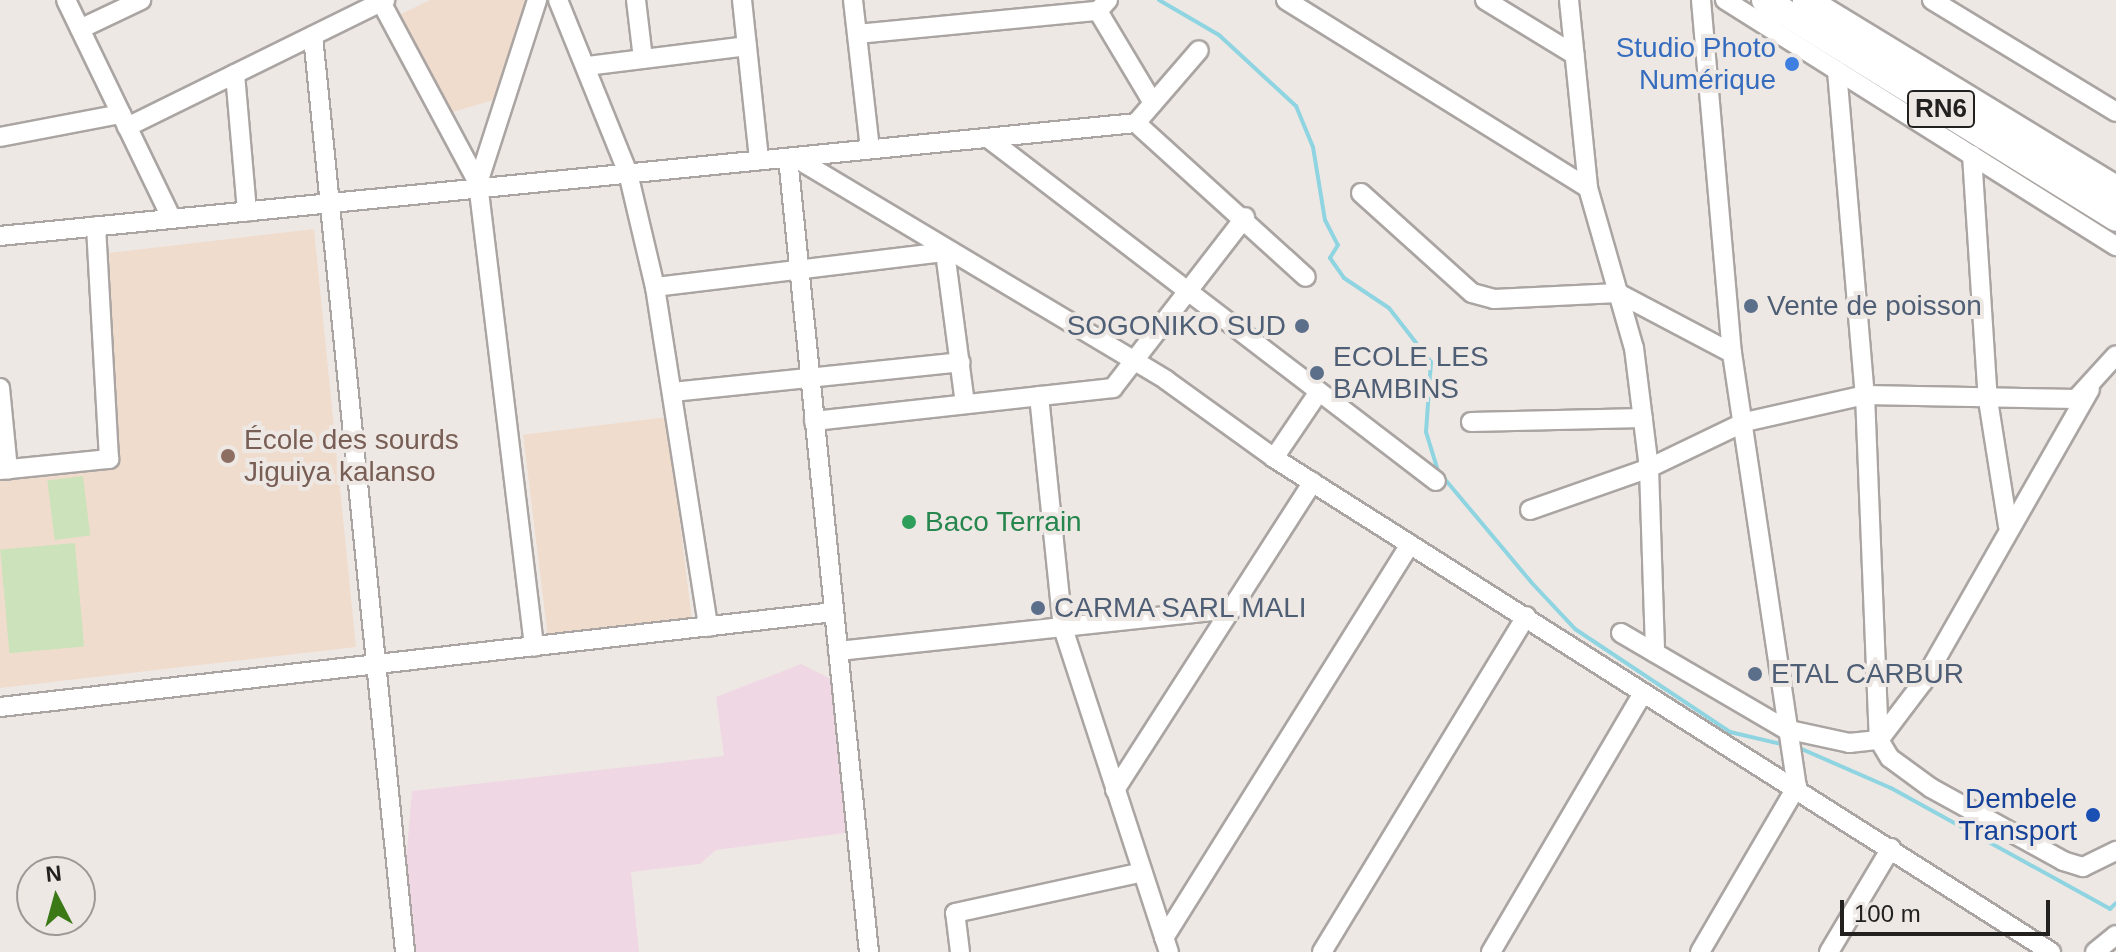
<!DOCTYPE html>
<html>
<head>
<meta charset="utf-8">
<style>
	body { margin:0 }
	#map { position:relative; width:2116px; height:952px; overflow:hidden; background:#eee8e5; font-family:Helvetica,sans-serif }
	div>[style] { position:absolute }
	.industrial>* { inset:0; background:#efd8e4 }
	.education>* { inset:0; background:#f0dccd; transform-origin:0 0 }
	.green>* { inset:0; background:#cce2ba; transform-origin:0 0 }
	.stream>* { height:4px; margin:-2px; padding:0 2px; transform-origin:2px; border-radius:2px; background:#8ed4e1 }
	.roads { filter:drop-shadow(2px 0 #aaa5a2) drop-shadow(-2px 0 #aaa5a2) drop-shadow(0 2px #aaa5a2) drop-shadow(0 -2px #aaa5a2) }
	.minor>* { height:18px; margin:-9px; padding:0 9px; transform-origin:9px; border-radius:9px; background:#fff }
	.highway>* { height:26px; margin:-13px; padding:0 13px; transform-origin:13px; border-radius:13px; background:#fff }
	.dots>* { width:22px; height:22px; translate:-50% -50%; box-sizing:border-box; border:4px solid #eee8e5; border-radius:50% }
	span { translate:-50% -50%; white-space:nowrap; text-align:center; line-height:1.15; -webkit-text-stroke:8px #eee8e5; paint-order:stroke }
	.shield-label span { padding:2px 6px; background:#eee8e5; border:2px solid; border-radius:6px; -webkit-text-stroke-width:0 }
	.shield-label { font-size:26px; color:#22211f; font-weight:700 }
	.shop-label { font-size:28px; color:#366cbe }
	.right { translate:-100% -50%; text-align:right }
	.service-label { font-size:28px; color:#4e5e75 }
	.left { translate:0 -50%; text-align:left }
	.education-label { font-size:28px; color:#785e54 }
	.leisure-label { font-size:28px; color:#27864d }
	.transit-label { font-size:28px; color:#164399 }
	.north { position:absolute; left:16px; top:856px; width:80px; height:80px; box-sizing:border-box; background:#eee8e5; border:2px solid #9c9896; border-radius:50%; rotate:354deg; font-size:22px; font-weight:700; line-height:32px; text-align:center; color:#22211f }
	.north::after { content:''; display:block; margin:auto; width:28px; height:36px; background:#3a7916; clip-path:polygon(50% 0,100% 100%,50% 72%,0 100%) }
	.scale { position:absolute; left:1840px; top:900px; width:210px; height:36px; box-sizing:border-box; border:4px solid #22211f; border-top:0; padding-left:10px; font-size:24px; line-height:28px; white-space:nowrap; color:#22211f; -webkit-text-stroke:6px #eee8e5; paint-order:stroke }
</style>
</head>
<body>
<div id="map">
	<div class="industrial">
		<i style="clip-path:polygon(801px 664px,835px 681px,852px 832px,716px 850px,700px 864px,631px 872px,639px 952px,414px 952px,406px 861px,412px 791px,724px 756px,716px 697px)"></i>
	</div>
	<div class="education">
		<i style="clip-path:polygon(430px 0,532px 0,504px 97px,449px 113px,399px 15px)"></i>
		<i style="clip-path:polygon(314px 229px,356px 647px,0 688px,0 474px,116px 463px,109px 253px)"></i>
		<i style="left:667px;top:417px;width:202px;height:145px;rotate:83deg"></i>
	</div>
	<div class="green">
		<i style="left:83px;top:476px;width:60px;height:36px;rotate:83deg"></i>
		<i style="left:75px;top:543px;width:104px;height:75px;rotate:85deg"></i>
	</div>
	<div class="stream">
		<i style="left:1159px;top:0;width:69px;rotate:30.3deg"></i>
		<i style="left:1219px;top:35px;width:105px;rotate:42.7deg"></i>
		<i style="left:1296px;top:106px;width:44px;rotate:67.5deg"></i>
		<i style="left:1313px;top:147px;width:74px;rotate:80.7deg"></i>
		<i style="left:1325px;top:220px;width:28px;rotate:63deg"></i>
		<i style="left:1338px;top:245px;width:15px;rotate:122deg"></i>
		<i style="left:1330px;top:258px;width:24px;rotate:55deg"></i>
		<i style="left:1344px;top:278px;width:54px;rotate:33.7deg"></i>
		<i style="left:1389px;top:308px;width:68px;rotate:52.1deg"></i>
		<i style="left:1431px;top:362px;width:70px;rotate:94.1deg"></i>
		<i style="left:1426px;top:432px;width:41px;rotate:72.9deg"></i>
		<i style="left:1438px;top:471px;width:145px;rotate:50deg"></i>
		<i style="left:1531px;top:582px;width:64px;rotate:46.9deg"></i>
		<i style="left:1575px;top:629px;width:186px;rotate:33.6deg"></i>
		<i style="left:1730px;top:732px;width:57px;rotate:13.3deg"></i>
		<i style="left:1797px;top:747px;width:103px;rotate:23.6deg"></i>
		<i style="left:1891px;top:788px;width:250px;rotate:28.9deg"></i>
		<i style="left:2110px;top:909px;width:8px;rotate:-45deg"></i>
	</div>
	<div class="roads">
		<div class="minor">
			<i style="left:66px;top:0;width:243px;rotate:64.2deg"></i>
			<i style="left:558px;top:0;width:187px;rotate:68deg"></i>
			<i style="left:628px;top:173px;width:117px;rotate:76.7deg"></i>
			<i style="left:655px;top:287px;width:344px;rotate:81.1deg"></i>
			<i style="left:636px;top:0;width:59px;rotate:83.2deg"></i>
			<i style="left:742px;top:0;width:161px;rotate:83.9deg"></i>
			<i style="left:853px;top:0;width:150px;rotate:83.5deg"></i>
			<i style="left:1286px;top:0;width:356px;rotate:31.9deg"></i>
			<i style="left:1485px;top:0;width:105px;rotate:31.4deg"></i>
			<i style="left:1569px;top:0;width:189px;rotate:84.2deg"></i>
			<i style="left:1588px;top:188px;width:166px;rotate:74deg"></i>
			<i style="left:1634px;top:348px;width:121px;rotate:82.9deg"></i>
			<i style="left:1649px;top:468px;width:185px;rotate:88.1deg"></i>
			<i style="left:1701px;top:0;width:354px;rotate:85deg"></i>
			<i style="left:1725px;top:0;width:462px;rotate:32.2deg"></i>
			<i style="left:1932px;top:0;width:215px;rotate:31.3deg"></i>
			<i style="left:381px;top:2px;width:205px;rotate:61.8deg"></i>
			<i style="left:478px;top:183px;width:467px;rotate:83.1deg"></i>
			<i style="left:1098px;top:11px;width:107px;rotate:59.1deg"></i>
			<i style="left:80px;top:29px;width:68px;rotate:-25.4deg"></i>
			<i style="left:857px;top:34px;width:242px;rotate:-5.5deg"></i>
			<i style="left:1098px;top:11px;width:15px;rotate:-48deg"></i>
			<i style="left:313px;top:36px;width:921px;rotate:84.26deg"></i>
			<i style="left:587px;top:66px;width:161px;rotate:-7.1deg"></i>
			<i style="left:1837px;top:71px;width:325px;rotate:85.1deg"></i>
			<i style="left:1865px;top:395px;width:345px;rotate:87.7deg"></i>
			<i style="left:1879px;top:740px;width:21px;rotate:59deg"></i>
			<i style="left:1890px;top:758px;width:51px;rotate:36.2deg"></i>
			<i style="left:1931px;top:788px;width:151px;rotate:28.9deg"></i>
			<i style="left:2063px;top:861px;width:21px;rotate:17deg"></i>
			<i style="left:2083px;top:867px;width:37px;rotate:-26deg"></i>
			<i style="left:235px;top:74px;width:138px;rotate:85deg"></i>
			<i style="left:1136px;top:123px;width:229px;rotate:42.2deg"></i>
			<i style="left:127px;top:127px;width:288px;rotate:-26.2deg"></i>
			<i style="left:0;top:137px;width:123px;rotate:-10.8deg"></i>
			<i style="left:988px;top:138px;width:564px;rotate:37.44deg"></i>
			<i style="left:1972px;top:155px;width:246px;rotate:86.3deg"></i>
			<i style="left:1988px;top:400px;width:128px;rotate:81deg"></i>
			<i style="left:794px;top:157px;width:434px;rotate:30.9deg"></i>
			<i style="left:1166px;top:380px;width:133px;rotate:35.8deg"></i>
			<i style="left:1274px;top:458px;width:921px;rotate:32.45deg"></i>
			<i style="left:788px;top:158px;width:798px;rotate:84.18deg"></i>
			<i style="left:478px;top:183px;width:192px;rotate:-72.1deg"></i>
			<i style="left:1361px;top:193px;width:149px;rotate:42deg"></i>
			<i style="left:1472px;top:293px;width:23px;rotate:15deg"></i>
			<i style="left:1494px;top:299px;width:124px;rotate:-2.8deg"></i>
			<i style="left:1618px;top:293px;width:129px;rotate:27.8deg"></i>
			<i style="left:1732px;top:353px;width:438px;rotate:81.5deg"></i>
			<i style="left:1797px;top:786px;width:192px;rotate:120.3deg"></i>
			<i style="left:0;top:236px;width:1142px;rotate:-5.68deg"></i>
			<i style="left:1136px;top:123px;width:96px;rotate:-49.2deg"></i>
			<i style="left:655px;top:287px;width:292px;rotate:-6.9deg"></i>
			<i style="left:945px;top:252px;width:153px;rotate:82.5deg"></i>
			<i style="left:0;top:388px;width:82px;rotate:84.4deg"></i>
			<i style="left:672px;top:392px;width:290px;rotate:-5.9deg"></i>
			<i style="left:1039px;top:396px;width:233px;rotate:84.1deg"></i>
			<i style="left:1063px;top:628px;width:341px;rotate:71.9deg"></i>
			<i style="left:814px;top:421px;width:301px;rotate:-6.3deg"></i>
			<i style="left:1113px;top:388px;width:216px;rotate:-52.3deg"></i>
			<i style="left:1471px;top:422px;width:172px;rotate:-1.3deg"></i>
			<i style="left:1274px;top:458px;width:78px;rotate:-55.9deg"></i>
			<i style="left:0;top:470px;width:110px;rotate:-5.8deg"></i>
			<i style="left:109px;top:459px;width:233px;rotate:-93.2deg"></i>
			<i style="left:1530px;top:510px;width:126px;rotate:-19.4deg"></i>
			<i style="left:1649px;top:468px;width:106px;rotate:-25.6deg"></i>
			<i style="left:1745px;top:422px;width:123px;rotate:-12.7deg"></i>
			<i style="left:1865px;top:395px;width:211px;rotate:1.1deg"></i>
			<i style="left:2076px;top:399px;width:59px;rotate:-47.7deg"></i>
			<i style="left:1621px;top:633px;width:190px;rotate:30.3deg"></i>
			<i style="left:1785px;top:729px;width:66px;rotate:12.3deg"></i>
			<i style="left:1849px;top:743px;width:30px;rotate:-6deg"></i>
			<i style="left:1879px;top:740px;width:73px;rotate:-52.8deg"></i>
			<i style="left:1923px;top:682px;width:337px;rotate:-60.3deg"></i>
			<i style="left:838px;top:651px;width:398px;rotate:-6.1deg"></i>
			<i style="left:0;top:707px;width:839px;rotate:-6.5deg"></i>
			<i style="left:1115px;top:790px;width:366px;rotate:-57.3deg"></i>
			<i style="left:1164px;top:938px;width:464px;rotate:-58deg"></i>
			<i style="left:960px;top:952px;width:39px;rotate:-97deg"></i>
			<i style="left:955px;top:913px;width:192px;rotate:-12.3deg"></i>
			<i style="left:1322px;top:952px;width:393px;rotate:-58.7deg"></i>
			<i style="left:1491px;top:952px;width:300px;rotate:-59.6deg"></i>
			<i style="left:1829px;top:952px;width:121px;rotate:-59.2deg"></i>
			<i style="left:2095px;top:952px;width:27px;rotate:-39deg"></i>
		</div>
		<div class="highway">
			<i style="left:1765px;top:0;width:413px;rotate:31.8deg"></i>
			<i style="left:1806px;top:0;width:363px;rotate:31.4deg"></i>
		</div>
	</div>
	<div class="dots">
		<i style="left:1792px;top:64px;background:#3f7fe0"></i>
		<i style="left:1751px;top:306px;background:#5c6f8a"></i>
		<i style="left:1302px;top:326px;background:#5c6f8a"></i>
		<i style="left:1317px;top:373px;background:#5c6f8a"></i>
		<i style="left:228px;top:456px;background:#8d6e63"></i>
		<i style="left:909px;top:522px;background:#2e9e5b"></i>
		<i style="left:1038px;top:608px;background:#5c6f8a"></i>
		<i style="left:1755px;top:674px;background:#5c6f8a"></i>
		<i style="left:2093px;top:815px;background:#1a4fb4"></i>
	</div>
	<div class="shield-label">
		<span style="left:1941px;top:109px">RN6</span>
	</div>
	<div class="shop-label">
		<span class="right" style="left:1776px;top:64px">Studio Photo<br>Numérique</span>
	</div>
	<div class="service-label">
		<span class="left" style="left:1767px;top:306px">Vente de poisson</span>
		<span class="right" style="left:1286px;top:326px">SOGONIKO SUD</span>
		<span class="left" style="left:1333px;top:373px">ECOLE LES<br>BAMBINS</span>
		<span class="left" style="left:1054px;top:608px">CARMA SARL MALI</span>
		<span class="left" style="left:1771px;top:674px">ETAL CARBUR</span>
	</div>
	<div class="education-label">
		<span class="left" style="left:244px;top:456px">École des sourds<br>Jiguiya kalanso</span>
	</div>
	<div class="leisure-label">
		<span class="left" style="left:925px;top:522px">Baco Terrain</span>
	</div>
	<div class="transit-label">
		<span class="right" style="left:2077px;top:815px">Dembele<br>Transport</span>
	</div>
	<div class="north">N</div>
	<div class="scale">100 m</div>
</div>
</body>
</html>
